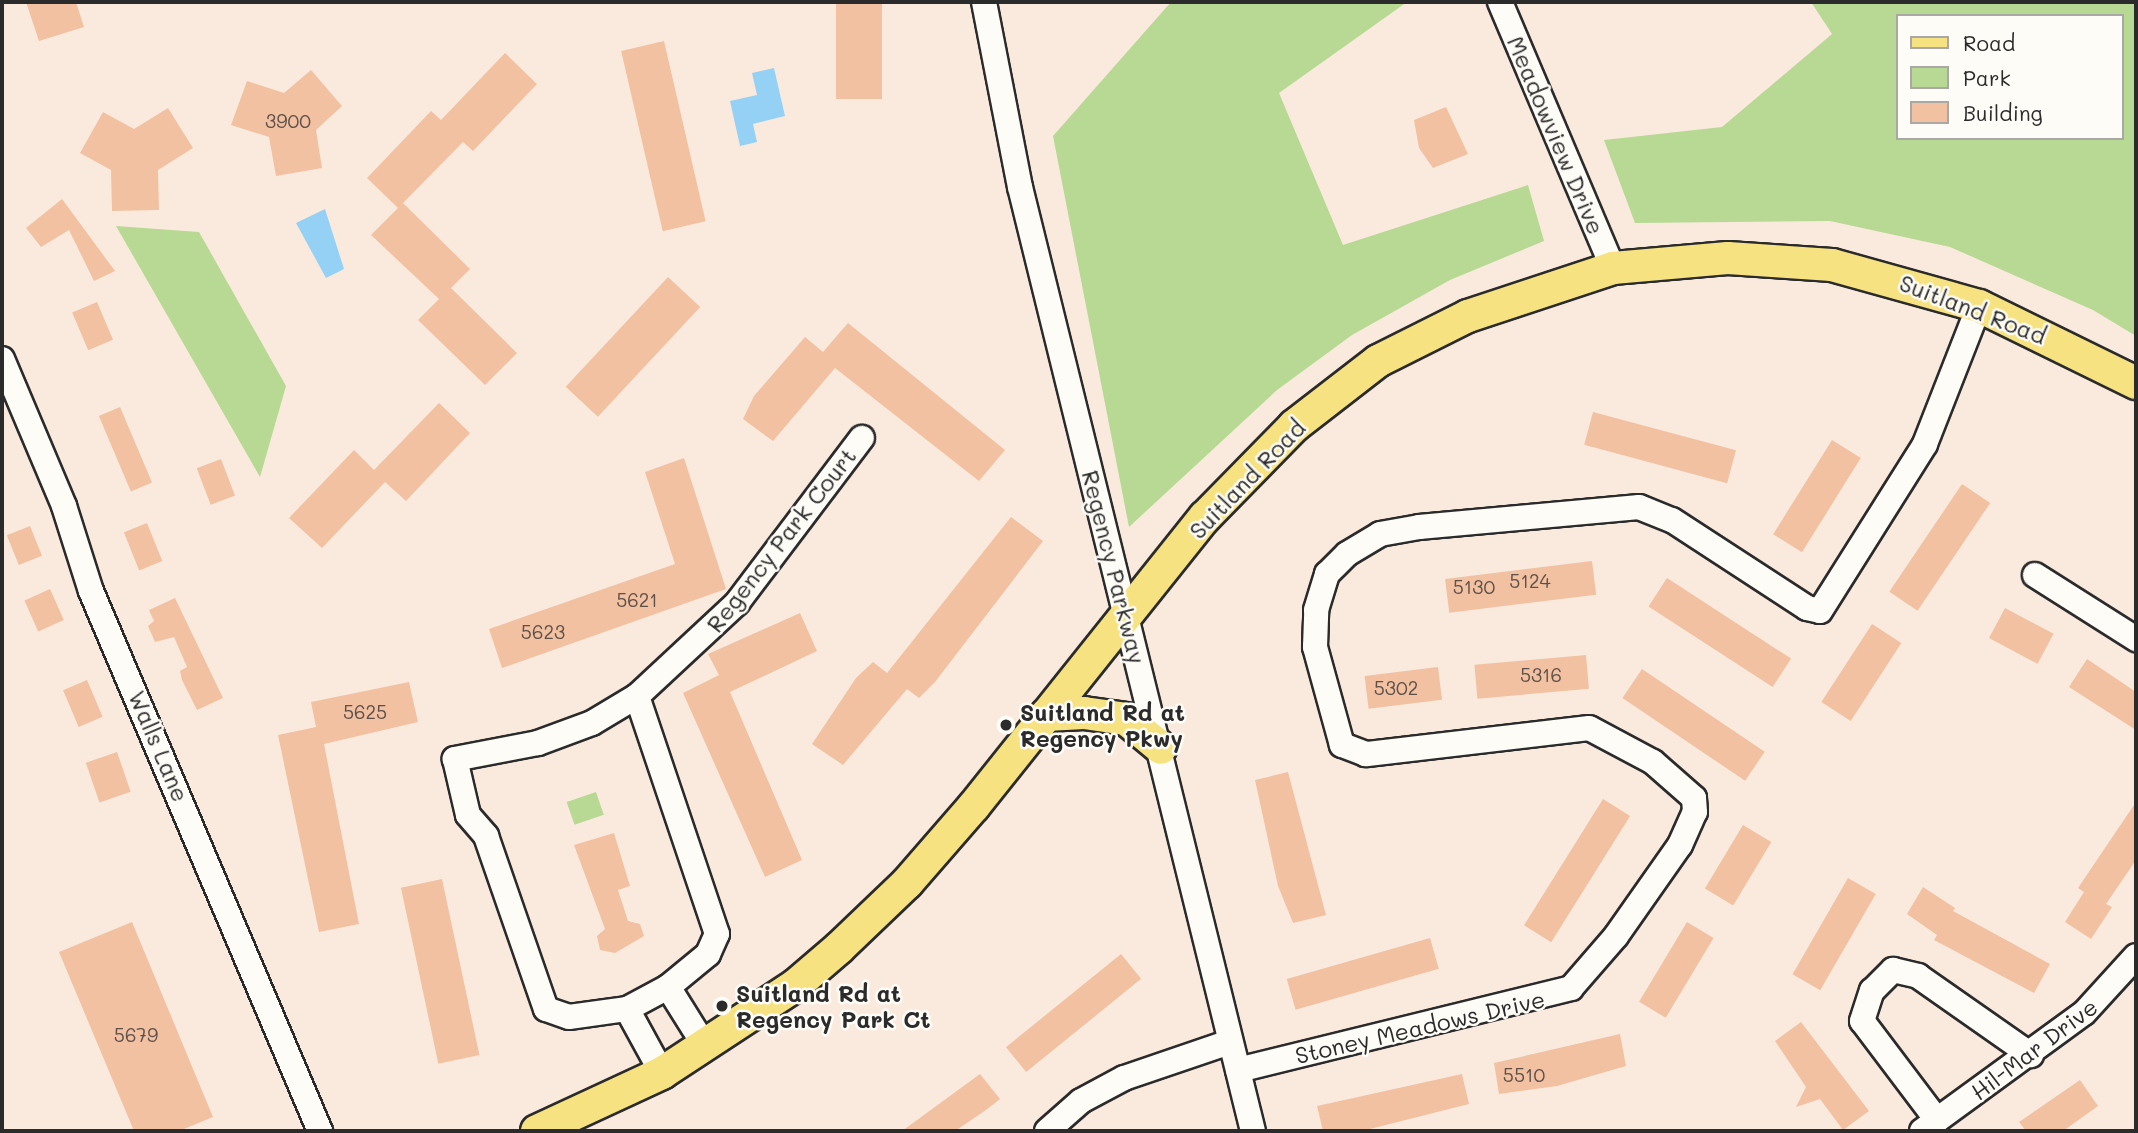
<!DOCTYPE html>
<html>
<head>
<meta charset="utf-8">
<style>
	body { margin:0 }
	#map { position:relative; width:2138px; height:1133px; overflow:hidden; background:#faeade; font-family:Mali,sans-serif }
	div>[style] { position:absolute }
	.green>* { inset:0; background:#b7d993; transform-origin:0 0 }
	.water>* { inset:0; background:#95d1f5 }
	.building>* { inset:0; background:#f2c1a2; transform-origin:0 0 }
	.roads { filter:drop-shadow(2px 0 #2b2b2b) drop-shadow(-2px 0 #2b2b2b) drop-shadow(0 2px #2b2b2b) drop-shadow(0 -2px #2b2b2b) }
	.minor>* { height:24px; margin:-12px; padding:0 12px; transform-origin:12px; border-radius:12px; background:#fdfcf7 }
	.major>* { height:32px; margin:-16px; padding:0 16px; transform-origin:16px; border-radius:16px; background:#f7e281 }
	.dots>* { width:19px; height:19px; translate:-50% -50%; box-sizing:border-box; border:4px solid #fdfcf7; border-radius:50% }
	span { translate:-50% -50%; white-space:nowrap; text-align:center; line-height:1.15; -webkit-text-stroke:5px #fdfcf7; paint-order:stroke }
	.number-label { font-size:19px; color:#5d5049 }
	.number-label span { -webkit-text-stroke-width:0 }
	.street-label { font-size:23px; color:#2b2b2b }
	.poi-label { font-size:23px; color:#2b2b2b; font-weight:700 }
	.left { translate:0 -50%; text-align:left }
	.frame { position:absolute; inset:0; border:4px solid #2b2b2b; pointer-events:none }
	.legend { position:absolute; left:1896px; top:14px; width:228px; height:126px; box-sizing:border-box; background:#fdfcf7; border:2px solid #a9a8a5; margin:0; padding:9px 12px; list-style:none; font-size:21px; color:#2b2b2b }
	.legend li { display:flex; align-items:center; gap:14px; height:35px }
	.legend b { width:35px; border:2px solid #a9a8a5 }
</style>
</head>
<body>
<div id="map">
	<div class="green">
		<i style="clip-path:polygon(1171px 2px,1407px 2px,1279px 93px,1343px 245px,1528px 185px,1544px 241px,1450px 280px,1352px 335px,1277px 390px,1129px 527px,1053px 136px)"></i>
		<i style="clip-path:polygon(evenodd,1811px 2px,2136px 2px,2136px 336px,2093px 310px,1950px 247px,1830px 221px,1635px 223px,1604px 140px,1722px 127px,1832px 34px,1811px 2px,1898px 16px,2122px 16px,2122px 138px,1898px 138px,1898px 16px)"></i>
		<i style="clip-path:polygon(116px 226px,199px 232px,286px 386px,260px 477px)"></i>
		<i style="left:596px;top:792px;width:24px;height:31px;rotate:71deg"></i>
	</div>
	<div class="water">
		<i style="clip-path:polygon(774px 68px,785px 116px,753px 124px,757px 142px,740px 146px,730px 101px,757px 95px,752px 73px)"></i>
		<i style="clip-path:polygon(325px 209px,344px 269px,326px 278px,296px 223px)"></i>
	</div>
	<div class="building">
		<i style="clip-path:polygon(26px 2px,76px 2px,84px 27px,39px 41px)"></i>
		<i style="left:836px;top:2px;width:46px;height:97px"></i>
		<i style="left:664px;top:41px;width:185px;height:44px;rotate:77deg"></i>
		<i style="clip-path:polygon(505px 53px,537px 84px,473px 151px,463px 142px,403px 203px,470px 269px,451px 288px,517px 353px,485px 385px,418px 320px,439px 299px,371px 235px,398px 208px,367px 178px,431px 111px,441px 120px)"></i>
		<i style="clip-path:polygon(311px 70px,342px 106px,316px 130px,322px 168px,276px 176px,269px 137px,231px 125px,247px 81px,284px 93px)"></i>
		<i style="clip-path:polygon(1446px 107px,1468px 154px,1433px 168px,1419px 148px,1414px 120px)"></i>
		<i style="clip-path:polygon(168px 108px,193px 148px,158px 170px,159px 210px,112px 211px,111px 170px,80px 153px,103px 112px,134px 129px)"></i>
		<i style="clip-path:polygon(62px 199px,76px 218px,115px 271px,94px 281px,69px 230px,41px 247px,26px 228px)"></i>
		<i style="left:668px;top:277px;width:44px;height:150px;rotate:43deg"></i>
		<i style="left:97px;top:302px;width:41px;height:27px;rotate:67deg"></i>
		<i style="clip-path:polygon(848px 323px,1005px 450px,979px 481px,835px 368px,773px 441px,743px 419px,754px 396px,805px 337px,823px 352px)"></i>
		<i style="clip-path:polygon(439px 403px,470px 433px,406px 501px,385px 482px,322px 548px,289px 518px,354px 450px,374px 470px)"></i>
		<i style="left:120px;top:407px;width:82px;height:23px;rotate:67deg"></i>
		<i style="left:1593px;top:412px;width:148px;height:34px;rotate:15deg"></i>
		<i style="left:1832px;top:440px;width:34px;height:111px;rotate:32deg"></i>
		<i style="clip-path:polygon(684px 458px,726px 589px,502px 668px,489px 629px,675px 564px,645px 472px)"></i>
		<i style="left:221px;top:459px;width:39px;height:26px;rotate:69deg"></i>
		<i style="left:1962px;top:484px;width:34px;height:130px;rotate:34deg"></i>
		<i style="clip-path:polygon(1011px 517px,1043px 541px,935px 682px,919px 698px,907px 689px,843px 765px,812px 744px,856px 678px,873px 662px,887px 673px)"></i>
		<i style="left:147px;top:523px;width:41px;height:25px;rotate:68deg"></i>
		<i style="left:30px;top:526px;width:32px;height:25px;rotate:68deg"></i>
		<i style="left:1592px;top:561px;width:34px;height:148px;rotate:83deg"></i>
		<i style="left:1667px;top:578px;width:148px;height:34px;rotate:33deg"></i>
		<i style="left:50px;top:589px;width:34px;height:28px;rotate:66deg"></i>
		<i style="clip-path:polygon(175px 598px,223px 698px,197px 710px,182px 680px,180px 671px,187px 667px,174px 637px,155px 642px,148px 626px,154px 621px,149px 610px)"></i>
		<i style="left:2005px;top:608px;width:55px;height:34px;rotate:28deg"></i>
		<i style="clip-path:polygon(800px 613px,817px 651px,730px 692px,802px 860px,765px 877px,683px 693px,719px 675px,708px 654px)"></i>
		<i style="left:1872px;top:624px;width:35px;height:93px;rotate:33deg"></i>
		<i style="left:1586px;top:655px;width:34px;height:112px;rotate:85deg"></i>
		<i style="clip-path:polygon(2087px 659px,2136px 692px,2136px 730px,2069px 687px)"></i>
		<i style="left:1438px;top:667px;width:33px;height:74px;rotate:83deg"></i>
		<i style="left:1642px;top:669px;width:148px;height:35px;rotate:34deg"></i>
		<i style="left:87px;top:680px;width:40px;height:26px;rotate:67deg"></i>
		<i style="clip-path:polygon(409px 682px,418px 722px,324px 744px,359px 924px,319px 932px,278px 735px,316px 727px,311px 702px)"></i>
		<i style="left:117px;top:752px;width:42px;height:33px;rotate:71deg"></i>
		<i style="clip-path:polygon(1288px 772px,1326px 915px,1293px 923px,1278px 886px,1255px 780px)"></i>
		<i style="left:1603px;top:799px;width:32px;height:149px;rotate:32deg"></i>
		<i style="clip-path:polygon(2136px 802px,2136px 860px,2106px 904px,2112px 907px,2091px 939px,2065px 922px,2084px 892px,2078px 888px)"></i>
		<i style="left:1743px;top:825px;width:33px;height:74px;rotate:31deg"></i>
		<i style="clip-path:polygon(614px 833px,630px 886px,618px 890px,628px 921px,640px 924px,644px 936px,615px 953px,600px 950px,597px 936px,605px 929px,574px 845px)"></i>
		<i style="left:1848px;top:878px;width:32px;height:111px;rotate:30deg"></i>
		<i style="left:442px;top:879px;width:180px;height:42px;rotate:78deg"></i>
		<i style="clip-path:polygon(1923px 887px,1955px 908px,1953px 911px,2050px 964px,2034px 993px,1934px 940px,1937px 935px,1907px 914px)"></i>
		<i style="clip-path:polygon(132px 922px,213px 1117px,179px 1131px,134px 1131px,59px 952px)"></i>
		<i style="left:1687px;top:922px;width:31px;height:93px;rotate:31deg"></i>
		<i style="left:1430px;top:938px;width:32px;height:149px;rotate:74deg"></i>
		<i style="left:1121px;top:954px;width:32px;height:148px;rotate:51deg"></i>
		<i style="clip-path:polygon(1801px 1022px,1869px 1111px,1843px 1130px,1820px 1099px,1796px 1107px,1806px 1087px,1775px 1041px)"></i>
		<i style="clip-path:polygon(1620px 1034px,1626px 1066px,1557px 1086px,1499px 1094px,1494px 1063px)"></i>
		<i style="clip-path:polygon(980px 1074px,1000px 1099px,986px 1110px,955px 1131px,902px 1131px)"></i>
		<i style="clip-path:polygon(1462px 1074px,1469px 1104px,1362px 1131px,1323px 1131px,1317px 1106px)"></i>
		<i style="clip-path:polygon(2080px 1080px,2098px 1106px,2063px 1131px,2026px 1131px,2019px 1122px)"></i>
	</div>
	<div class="roads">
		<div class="minor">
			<i style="left:984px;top:2px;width:188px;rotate:79deg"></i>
			<i style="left:1020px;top:187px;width:972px;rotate:76.14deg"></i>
			<i style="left:1500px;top:2px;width:289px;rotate:67deg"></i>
			<i style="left:2px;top:359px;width:160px;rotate:67.1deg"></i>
			<i style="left:64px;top:506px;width:89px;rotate:72.4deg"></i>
			<i style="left:91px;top:591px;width:587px;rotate:67.02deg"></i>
			<i style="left:2035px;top:575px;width:120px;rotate:32.4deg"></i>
			<i style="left:637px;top:696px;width:52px;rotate:149deg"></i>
			<i style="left:592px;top:723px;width:58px;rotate:159.7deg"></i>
			<i style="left:538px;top:743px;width:85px;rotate:169.1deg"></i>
			<i style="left:455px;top:759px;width:57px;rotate:76.9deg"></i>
			<i style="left:468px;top:815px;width:28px;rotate:49deg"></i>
			<i style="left:486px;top:836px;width:183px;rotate:70.9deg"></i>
			<i style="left:546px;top:1009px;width:24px;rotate:19deg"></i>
			<i style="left:569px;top:1017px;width:59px;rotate:-7.9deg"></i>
			<i style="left:627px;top:1009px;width:47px;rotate:-28.2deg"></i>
			<i style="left:668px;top:987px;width:52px;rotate:-39.5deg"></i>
			<i style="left:708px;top:954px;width:22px;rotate:-66deg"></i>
			<i style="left:717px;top:934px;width:251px;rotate:-108.6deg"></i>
			<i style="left:637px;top:696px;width:137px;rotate:-42.9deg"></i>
			<i style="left:737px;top:603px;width:207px;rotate:-52.9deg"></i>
			<i style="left:668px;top:987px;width:70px;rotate:57.9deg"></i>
			<i style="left:627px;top:1009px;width:73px;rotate:61.3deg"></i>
			<i style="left:1238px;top:1070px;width:343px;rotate:-13.8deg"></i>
			<i style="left:1571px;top:988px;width:69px;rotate:-49.1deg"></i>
			<i style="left:1616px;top:936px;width:111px;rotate:-54.9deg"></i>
			<i style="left:1680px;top:845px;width:36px;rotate:-66deg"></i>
			<i style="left:1695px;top:812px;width:14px;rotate:-94deg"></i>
			<i style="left:1694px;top:798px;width:55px;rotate:-138.7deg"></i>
			<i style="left:1653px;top:762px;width:72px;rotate:-152deg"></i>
			<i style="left:1589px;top:728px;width:225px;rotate:173.3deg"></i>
			<i style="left:1366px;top:754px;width:26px;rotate:-159deg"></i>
			<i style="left:1342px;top:745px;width:102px;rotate:-105.4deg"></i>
			<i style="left:1315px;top:647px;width:37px;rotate:-88deg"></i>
			<i style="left:1316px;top:610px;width:38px;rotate:-73deg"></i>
			<i style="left:1327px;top:574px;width:28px;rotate:-45deg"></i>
			<i style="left:1347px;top:554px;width:39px;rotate:-31deg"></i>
			<i style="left:1380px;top:534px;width:40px;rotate:-10deg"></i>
			<i style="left:1419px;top:527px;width:221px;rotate:-5.2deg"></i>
			<i style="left:1639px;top:507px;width:35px;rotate:22deg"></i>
			<i style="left:1672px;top:520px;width:161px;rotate:33.1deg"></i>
			<i style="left:1807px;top:608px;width:13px;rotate:13deg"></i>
			<i style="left:1820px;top:611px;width:197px;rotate:-57.8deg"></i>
			<i style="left:1925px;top:444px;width:148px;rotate:-68.6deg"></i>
			<i style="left:1937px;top:1120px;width:124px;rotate:-127.1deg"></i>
			<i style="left:1862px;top:1021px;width:32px;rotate:-72deg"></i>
			<i style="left:1872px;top:991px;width:30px;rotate:-45deg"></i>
			<i style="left:1893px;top:970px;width:26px;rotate:13deg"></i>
			<i style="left:1918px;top:976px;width:138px;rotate:35deg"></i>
			<i style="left:1047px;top:1131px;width:45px;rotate:-41.4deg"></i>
			<i style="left:1081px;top:1101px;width:49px;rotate:-28.1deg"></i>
			<i style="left:1124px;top:1078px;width:112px;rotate:-18.8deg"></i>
			<i style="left:1922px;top:1131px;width:200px;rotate:-36.1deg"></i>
			<i style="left:2084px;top:1013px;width:77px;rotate:-47.6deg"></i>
		</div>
		<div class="major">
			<i style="left:1046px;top:715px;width:38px;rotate:-3deg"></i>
			<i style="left:1084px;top:713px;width:42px;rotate:8.1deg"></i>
			<i style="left:1126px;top:719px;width:45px;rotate:39.6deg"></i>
			<i style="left:537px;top:1131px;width:138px;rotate:-24.9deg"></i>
			<i style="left:662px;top:1073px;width:160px;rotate:-33.3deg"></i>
			<i style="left:796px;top:985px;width:57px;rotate:-40.7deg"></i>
			<i style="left:839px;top:948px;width:94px;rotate:-43.7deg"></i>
			<i style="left:907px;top:883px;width:102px;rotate:-49deg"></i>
			<i style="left:974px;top:806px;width:370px;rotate:-51.4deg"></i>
			<i style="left:1205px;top:517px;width:127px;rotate:-45.6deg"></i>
			<i style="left:1294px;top:426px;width:106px;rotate:-37.7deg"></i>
			<i style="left:1378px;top:361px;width:101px;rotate:-26.6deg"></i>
			<i style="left:1468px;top:316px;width:153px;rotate:-18.3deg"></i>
			<i style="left:1613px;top:268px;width:115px;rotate:-5deg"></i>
			<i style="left:1728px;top:258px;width:104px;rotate:3.9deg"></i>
			<i style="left:1832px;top:265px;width:153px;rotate:15.6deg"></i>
			<i style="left:1979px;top:306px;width:175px;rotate:26.1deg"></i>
		</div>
	</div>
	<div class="dots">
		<i style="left:1006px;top:725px;background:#2b2b2b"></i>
		<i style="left:722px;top:1006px;background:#2b2b2b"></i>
	</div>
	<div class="number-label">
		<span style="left:288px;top:121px">3900</span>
		<span style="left:1530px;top:581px">5124</span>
		<span style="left:1474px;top:587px">5130</span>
		<span style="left:637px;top:600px">5621</span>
		<span style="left:543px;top:632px">5623</span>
		<span style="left:1541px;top:675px">5316</span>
		<span style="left:1396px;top:688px">5302</span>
		<span style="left:365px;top:712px">5625</span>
		<span style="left:136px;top:1035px">5679</span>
		<span style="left:1524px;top:1075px">5510</span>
	</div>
	<div class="street-label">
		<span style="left:1556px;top:135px;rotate:67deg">Meadowview Drive</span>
		<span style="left:1973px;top:309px;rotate:21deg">Suitland Road</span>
		<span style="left:1247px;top:479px;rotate:-46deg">Suitland Road</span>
		<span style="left:781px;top:540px;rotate:-52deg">Regency Park Court</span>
		<span style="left:1114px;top:567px;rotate:76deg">Regency Parkway</span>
		<span style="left:159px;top:746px;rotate:67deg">Walls Lane</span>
		<span style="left:1420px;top:1027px;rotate:-13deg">Stoney Meadows Drive</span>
		<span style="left:2034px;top:1049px;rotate:-37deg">Hil-Mar Drive</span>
	</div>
	<div class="poi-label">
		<span class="left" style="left:1020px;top:725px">Suitland Rd at<br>Regency Pkwy</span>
		<span class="left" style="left:736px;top:1006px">Suitland Rd at<br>Regency Park Ct</span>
	</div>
	<div class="frame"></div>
	<ul class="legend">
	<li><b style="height:9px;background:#f7e281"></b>Road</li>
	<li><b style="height:19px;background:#b7d993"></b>Park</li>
	<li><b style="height:19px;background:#f2c1a2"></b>Building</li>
	</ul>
</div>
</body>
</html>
